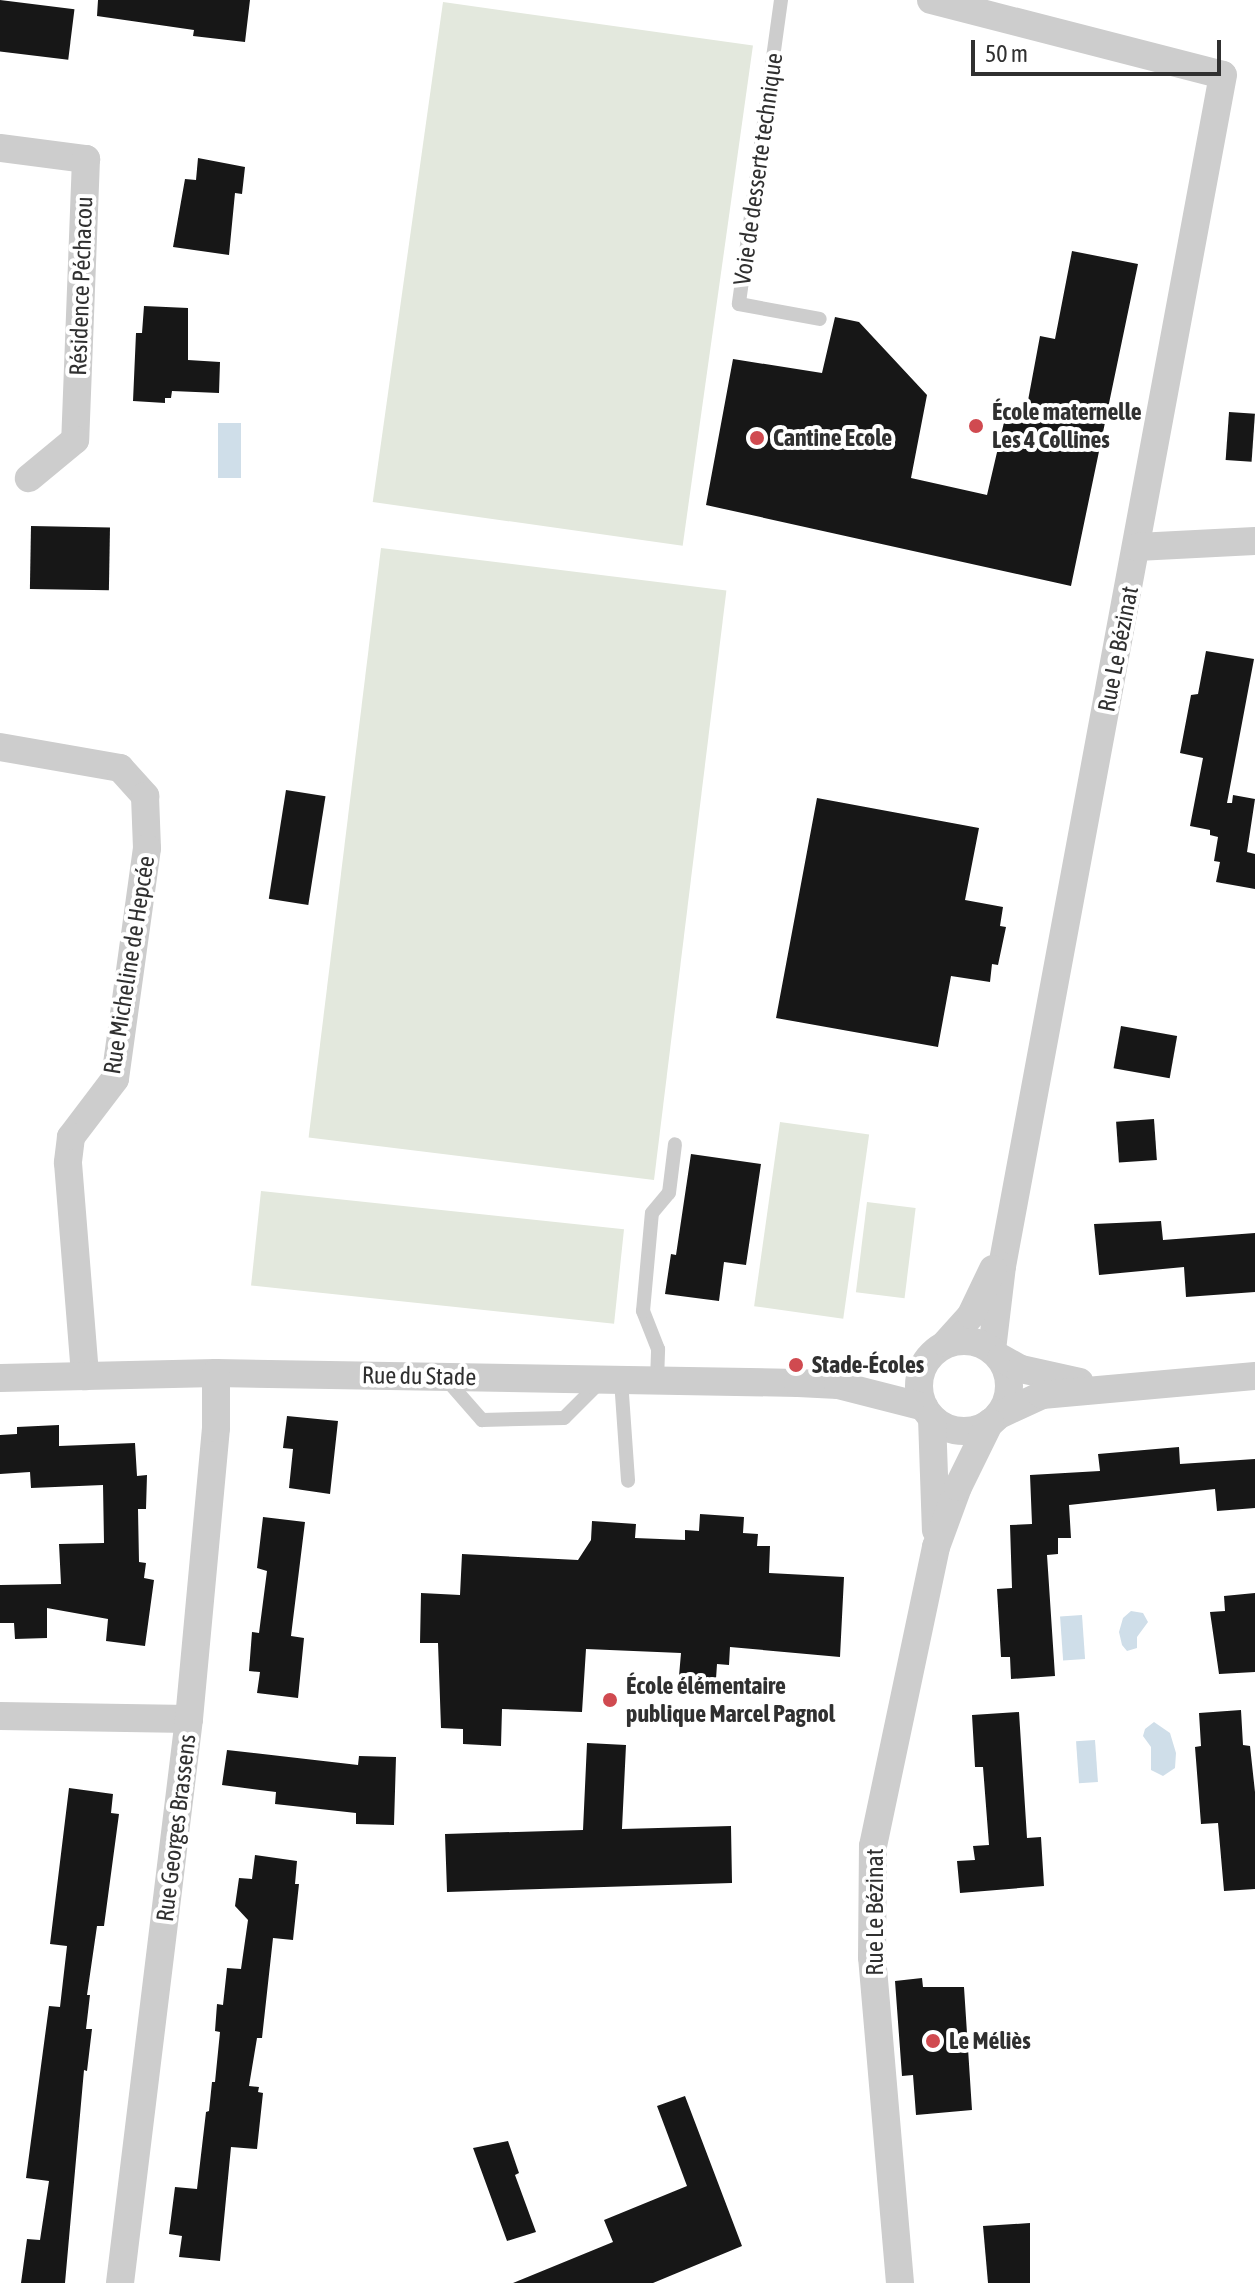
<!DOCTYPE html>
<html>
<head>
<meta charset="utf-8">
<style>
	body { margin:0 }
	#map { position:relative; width:1255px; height:2283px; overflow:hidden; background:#fff; font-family:"Asap Condensed",sans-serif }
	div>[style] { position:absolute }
	.green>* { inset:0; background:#e3e8dd; transform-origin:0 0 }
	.water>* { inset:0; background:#cfdee9; transform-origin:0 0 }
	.building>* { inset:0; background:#171717; transform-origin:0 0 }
	.lane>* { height:14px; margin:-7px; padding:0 7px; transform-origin:7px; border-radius:7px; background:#cdcdcd }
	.street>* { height:28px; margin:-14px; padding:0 14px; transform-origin:14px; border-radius:14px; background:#cdcdcd }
	.street>.ring { margin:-14px; padding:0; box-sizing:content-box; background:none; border:28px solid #cdcdcd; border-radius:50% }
	.dots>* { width:22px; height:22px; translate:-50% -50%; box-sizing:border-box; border:4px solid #fff; border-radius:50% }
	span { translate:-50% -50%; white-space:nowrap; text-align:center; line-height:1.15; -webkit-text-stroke:8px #fff; paint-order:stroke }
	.street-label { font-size:24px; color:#303030 }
	.poi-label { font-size:24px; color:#303030; font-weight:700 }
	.left { translate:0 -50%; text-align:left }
	.scale { position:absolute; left:971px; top:40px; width:250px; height:36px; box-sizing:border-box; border:4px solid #303030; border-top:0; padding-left:10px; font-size:24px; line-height:28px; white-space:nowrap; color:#303030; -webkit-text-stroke:6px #fff; paint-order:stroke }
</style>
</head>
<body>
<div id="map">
	<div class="green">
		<i style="left:443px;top:2px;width:313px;height:505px;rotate:8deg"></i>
		<i style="left:381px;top:548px;width:348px;height:594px;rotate:7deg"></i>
		<i style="left:780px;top:1122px;width:90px;height:186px;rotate:8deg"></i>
		<i style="left:261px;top:1191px;width:365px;height:95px;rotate:6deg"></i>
		<i style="left:867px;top:1202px;width:49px;height:91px;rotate:7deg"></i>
	</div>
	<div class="water">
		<i style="left:218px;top:423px;width:23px;height:55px"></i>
		<i style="clip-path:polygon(1131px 1611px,1143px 1613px,1148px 1622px,1137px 1637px,1137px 1648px,1127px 1651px,1122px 1645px,1119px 1632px,1123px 1618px)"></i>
		<i style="left:1082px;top:1615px;width:44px;height:22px;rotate:86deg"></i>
		<i style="clip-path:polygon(1154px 1722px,1170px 1733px,1176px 1753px,1175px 1768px,1163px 1776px,1151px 1770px,1151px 1747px,1143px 1736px,1145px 1729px)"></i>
		<i style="left:1095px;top:1740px;width:42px;height:19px;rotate:86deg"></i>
	</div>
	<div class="building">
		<i style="left:0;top:0;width:75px;height:51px;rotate:7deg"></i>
		<i style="clip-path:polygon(98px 0,250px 0,245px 42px,193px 36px,194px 30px,97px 16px)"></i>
		<i style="clip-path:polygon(198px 158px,245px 167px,242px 194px,235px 193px,229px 255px,173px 247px,185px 179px,196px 180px)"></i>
		<i style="clip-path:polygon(1072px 251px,1138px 264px,1071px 586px,706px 505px,733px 359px,822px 373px,835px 317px,859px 322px,927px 395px,911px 478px,987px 495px,1005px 418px,1024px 422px,1040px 336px,1055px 339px)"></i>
		<i style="clip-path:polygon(144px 306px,188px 308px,188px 360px,220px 362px,219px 393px,172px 391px,171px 398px,165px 398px,165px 403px,133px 401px,136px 333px,142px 333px)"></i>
		<i style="left:1229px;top:412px;width:26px;height:48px;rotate:4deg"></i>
		<i style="left:31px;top:526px;width:79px;height:63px;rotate:1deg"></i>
		<i style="clip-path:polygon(1206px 651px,1254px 659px,1227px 803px,1232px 803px,1233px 795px,1255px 799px,1247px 852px,1255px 854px,1255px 889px,1216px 882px,1220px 862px,1214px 861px,1218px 837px,1210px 835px,1210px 830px,1190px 826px,1203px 758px,1180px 753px,1191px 695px,1198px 694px)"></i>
		<i style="left:286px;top:790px;width:40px;height:110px;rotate:9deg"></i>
		<i style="clip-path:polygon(817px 798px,979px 828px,965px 900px,1003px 907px,1000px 926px,1006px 927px,998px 965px,992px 964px,990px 982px,951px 976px,938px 1047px,776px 1018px)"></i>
		<i style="left:1121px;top:1026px;width:57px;height:43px;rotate:10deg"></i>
		<i style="left:1154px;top:1119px;width:41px;height:38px;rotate:86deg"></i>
		<i style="clip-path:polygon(691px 1154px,761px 1164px,746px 1265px,724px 1262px,719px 1301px,665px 1294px,671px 1254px,676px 1255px)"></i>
		<i style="clip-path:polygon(1161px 1221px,1163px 1240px,1255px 1233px,1255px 1292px,1186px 1297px,1184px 1267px,1099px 1275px,1094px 1224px)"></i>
		<i style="clip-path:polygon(287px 1416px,338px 1421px,330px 1494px,289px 1488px,293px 1449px,283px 1448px)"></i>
		<i style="clip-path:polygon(59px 1425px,59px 1446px,135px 1443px,137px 1476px,147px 1475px,146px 1509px,138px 1509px,139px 1562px,146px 1563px,144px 1578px,154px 1580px,145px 1646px,106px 1641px,108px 1619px,47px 1608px,47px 1638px,15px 1639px,14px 1623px,0 1623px,0 1585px,61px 1584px,59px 1544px,104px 1543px,103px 1485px,31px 1488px,30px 1472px,0 1474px,0 1435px,17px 1434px,17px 1427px)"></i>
		<i style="clip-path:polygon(1179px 1447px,1180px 1464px,1255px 1459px,1255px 1508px,1217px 1511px,1215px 1489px,1069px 1505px,1071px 1538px,1058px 1538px,1058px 1554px,1047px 1555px,1055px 1676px,1011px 1679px,1010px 1657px,1001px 1657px,997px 1589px,1012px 1588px,1010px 1525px,1032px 1524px,1030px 1475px,1100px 1471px,1098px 1454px)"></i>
		<i style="clip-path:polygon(700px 1514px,744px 1517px,743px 1533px,758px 1534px,757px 1546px,770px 1546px,769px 1573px,844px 1577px,840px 1657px,730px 1647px,729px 1665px,717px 1664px,716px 1679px,679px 1676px,681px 1653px,586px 1649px,582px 1712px,502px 1709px,501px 1746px,463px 1744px,463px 1729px,441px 1728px,438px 1643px,420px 1643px,421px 1593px,460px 1595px,462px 1554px,578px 1560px,591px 1540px,592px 1521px,636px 1524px,635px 1538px,685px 1540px,685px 1530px,699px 1531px)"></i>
		<i style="clip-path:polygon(263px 1517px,305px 1522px,291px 1636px,304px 1638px,298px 1698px,257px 1693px,260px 1672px,249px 1671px,252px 1632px,259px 1633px,267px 1571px,257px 1568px)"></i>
		<i style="clip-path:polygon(1255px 1593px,1255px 1672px,1219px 1674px,1210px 1612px,1225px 1611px,1224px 1596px)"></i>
		<i style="clip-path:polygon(1241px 1710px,1243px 1745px,1250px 1746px,1255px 1792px,1255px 1889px,1224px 1891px,1218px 1823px,1201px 1824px,1195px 1747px,1201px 1746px,1199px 1713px)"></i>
		<i style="clip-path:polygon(1019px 1712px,1027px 1838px,1041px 1837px,1044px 1886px,960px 1893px,957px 1861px,975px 1860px,973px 1846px,989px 1845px,983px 1767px,975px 1767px,972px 1715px)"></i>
		<i style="clip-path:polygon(587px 1743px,626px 1745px,622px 1829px,731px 1826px,732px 1883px,447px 1892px,445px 1834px,583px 1830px)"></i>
		<i style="clip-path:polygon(227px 1750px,358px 1765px,359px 1756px,396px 1757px,394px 1825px,356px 1824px,356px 1813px,275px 1804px,276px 1792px,222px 1785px)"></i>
		<i style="clip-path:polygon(69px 1788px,113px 1794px,111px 1813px,119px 1814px,104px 1926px,97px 1926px,87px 1995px,90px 1995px,86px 2029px,92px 2029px,87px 2071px,84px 2070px,65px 2283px,21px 2283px,27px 2239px,40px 2240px,49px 2181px,26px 2178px,49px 2006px,60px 2007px,67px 1946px,50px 1944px)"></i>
		<i style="clip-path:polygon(255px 1855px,297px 1861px,295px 1884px,299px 1884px,293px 1940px,273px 1938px,262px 2038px,257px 2038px,249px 2086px,259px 2087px,258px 2092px,263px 2093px,257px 2149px,231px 2147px,220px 2261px,179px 2257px,182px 2236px,169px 2234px,175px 2187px,197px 2189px,206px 2112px,209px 2111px,212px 2082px,215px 2082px,220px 2032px,215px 2031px,217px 2004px,223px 2005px,227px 1968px,241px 1969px,248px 1920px,235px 1906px,239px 1878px,252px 1879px)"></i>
		<i style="clip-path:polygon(922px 1978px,923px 1987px,964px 1987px,972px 2110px,916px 2115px,913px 2075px,902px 2076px,895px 1981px)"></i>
		<i style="clip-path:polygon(685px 2096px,742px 2246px,653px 2283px,513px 2283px,613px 2242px,604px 2220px,687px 2186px,657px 2106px)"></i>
		<i style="clip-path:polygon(508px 2141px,519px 2173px,515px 2175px,536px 2232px,507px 2241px,473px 2148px)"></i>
		<i style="clip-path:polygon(1030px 2223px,1030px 2283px,988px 2283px,983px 2226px)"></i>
	</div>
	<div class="lane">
		<i style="left:781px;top:0;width:307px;rotate:97.9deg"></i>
		<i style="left:739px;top:304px;width:82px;rotate:10.5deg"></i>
		<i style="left:446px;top:1379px;width:55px;rotate:48.7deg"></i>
		<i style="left:482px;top:1420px;width:82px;rotate:-1.4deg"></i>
		<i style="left:564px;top:1418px;width:51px;rotate:-45deg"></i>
		<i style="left:621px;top:1380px;width:101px;rotate:86deg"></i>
		<i style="left:657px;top:1381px;width:32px;rotate:-88deg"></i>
		<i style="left:658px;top:1349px;width:41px;rotate:-111.5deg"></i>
		<i style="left:643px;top:1311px;width:98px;rotate:-84.8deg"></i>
		<i style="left:652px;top:1213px;width:26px;rotate:-50deg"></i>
		<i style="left:669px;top:1193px;width:49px;rotate:-83deg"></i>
	</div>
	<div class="street">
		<i style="left:931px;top:0;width:301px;rotate:14.4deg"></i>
		<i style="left:1223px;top:75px;width:1211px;rotate:100.51deg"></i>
		<i style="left:1002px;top:1266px;width:85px;rotate:96.8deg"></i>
		<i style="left:0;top:148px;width:87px;rotate:7.3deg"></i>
		<i style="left:86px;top:159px;width:281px;rotate:92.2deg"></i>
		<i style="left:75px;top:440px;width:60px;rotate:140.4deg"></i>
		<i style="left:1137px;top:547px;width:118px;rotate:-2.9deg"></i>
		<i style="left:0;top:747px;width:122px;rotate:9.9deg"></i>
		<i style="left:120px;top:768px;width:38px;rotate:48deg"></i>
		<i style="left:145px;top:796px;width:52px;rotate:87.8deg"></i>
		<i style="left:147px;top:848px;width:233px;rotate:97.9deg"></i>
		<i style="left:115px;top:1079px;width:73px;rotate:127.2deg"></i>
		<i style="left:71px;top:1137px;width:26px;rotate:97deg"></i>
		<i style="left:68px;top:1163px;width:214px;rotate:85.4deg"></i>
		<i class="ring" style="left:919px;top:1341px;width:62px;height:62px"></i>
		<i style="left:946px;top:1343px;width:38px;rotate:-48deg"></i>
		<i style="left:971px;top:1315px;width:51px;rotate:-64.4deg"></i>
		<i style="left:1001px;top:1358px;width:23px;rotate:29deg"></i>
		<i style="left:1021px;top:1369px;width:60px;rotate:12.4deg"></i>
		<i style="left:0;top:1378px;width:216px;rotate:-1.3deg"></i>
		<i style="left:216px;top:1373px;width:582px;rotate:0.98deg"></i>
		<i style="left:798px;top:1383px;width:40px;rotate:2.9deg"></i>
		<i style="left:838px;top:1385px;width:89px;rotate:14.3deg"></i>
		<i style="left:999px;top:1415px;width:47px;rotate:-24.9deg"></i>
		<i style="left:1042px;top:1395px;width:214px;rotate:-5.1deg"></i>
		<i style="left:932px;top:1418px;width:112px;rotate:88deg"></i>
		<i style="left:0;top:1716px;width:189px;rotate:0.9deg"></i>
		<i style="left:120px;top:2283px;width:568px;rotate:-83.03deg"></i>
		<i style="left:189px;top:1719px;width:292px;rotate:-84.7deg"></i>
		<i style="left:216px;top:1428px;width:55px;rotate:-90deg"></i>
		<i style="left:900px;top:2283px;width:327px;rotate:-94.9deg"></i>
		<i style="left:872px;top:1957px;width:111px;rotate:-89.5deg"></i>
		<i style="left:873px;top:1846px;width:306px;rotate:-78.1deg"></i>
		<i style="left:936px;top:1547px;width:64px;rotate:-69.9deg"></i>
		<i style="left:958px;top:1487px;width:72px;rotate:-63.8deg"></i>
	</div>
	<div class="dots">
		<i style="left:976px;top:426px;background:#d04a50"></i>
		<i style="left:757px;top:438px;background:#d04a50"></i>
		<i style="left:796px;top:1365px;background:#d04a50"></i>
		<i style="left:610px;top:1700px;background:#d04a50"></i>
		<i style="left:933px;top:2041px;background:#d04a50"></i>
	</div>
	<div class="street-label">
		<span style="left:758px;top:169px;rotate:-82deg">Voie de desserte technique</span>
		<span style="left:81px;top:286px;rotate:-88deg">Résidence Péchacou</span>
		<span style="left:1118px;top:649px;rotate:-79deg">Rue Le Bézinat</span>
		<span style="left:129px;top:965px;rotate:-81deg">Rue Micheline de Hepcée</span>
		<span style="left:419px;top:1376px;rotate:1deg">Rue du Stade</span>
		<span style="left:176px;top:1828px;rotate:-83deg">Rue Georges Brassens</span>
		<span style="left:875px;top:1912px;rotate:-90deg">Rue Le Bézinat</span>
	</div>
	<div class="poi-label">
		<span class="left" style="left:992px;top:426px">École maternelle<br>Les 4 Collines</span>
		<span class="left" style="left:773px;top:438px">Cantine Ecole</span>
		<span class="left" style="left:812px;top:1365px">Stade-Écoles</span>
		<span class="left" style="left:626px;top:1700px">École élémentaire<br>publique Marcel Pagnol</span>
		<span class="left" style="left:949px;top:2041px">Le Méliès</span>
	</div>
	<div class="scale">50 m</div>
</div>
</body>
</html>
